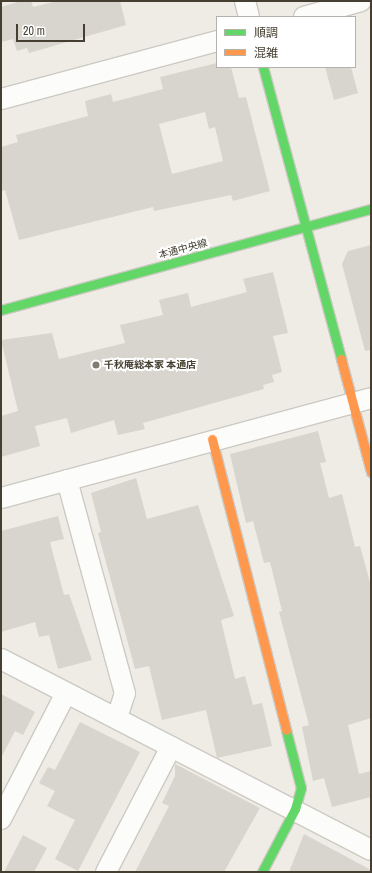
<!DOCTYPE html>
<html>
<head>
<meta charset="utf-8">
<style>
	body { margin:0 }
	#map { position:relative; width:372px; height:873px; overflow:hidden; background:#eeece5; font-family:"Archivo Narrow","Noto Sans JP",sans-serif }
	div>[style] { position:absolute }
	.building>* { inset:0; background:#d7d5cd }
	.roads { filter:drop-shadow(1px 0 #cccac3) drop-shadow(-1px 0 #cccac3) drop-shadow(0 1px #cccac3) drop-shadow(0 -1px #cccac3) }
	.street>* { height:20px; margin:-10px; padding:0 10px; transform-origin:10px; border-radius:10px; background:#fcfcfb }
	.fast>* { height:9px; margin:-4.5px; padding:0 4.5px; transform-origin:4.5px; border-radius:4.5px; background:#63d668 }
	.slow>* { height:9px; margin:-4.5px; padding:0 4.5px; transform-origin:4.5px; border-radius:4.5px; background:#ff974d }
	.dots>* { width:11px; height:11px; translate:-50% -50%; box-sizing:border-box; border:2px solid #fff; border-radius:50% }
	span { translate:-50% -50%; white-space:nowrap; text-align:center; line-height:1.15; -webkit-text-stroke:4px #fff; paint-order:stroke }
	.street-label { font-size:10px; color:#443f31 }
	.poi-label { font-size:10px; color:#443f31; font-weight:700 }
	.left { translate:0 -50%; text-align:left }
	.frame { position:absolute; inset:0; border:2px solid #443f31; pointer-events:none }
	.legend { position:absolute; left:216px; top:16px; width:140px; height:52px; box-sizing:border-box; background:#fff; border:1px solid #b4b2ad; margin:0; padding:5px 7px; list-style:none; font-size:12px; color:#443f31 }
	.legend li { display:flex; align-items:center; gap:8px; height:20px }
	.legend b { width:20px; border:1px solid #b4b2ad }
	.scale { position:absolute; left:16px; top:24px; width:69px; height:18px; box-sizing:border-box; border:2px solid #443f31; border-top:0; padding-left:5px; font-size:12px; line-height:14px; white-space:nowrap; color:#443f31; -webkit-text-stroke:3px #fff; paint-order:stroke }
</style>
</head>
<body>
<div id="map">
	<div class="building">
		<i style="clip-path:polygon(21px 1px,31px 1px,33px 7px,57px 1px,120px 1px,126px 25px,29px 53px,27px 48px,17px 51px,13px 39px,1px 42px,1px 7px)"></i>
		<i style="clip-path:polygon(evenodd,217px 63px,217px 67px,231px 67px,239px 98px,246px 97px,270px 191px,233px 201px,231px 195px,154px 211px,153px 207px,19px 240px,5px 190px,1px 191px,1px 147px,18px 142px,16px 135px,88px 116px,85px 101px,111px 94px,113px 102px,163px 89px,160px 77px,217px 63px,205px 112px,209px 129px,215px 127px,223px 161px,172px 174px,159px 124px,205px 112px)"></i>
		<i style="clip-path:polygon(325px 67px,351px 67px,358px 93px,334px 100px)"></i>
		<i style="clip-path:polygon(371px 245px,371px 350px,365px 351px,342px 264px,348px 251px)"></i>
		<i style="clip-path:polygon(273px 272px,288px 333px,273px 336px,282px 372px,272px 375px,274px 382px,263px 385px,264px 389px,143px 423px,145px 429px,118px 435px,114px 420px,71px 433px,67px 418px,35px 426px,40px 446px,1px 457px,1px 416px,18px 411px,1px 340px,52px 333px,59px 359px,125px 343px,120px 325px,163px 315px,159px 300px,188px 293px,191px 307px,247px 292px,243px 279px)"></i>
		<i style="clip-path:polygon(318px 431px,326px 462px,320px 463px,329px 498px,342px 494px,355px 547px,360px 546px,371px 586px,371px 718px,348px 725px,359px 774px,371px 771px,371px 797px,332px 807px,324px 778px,313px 781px,302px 727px,309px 725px,279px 612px,282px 611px,270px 562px,264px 563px,253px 521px,246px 523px,230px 454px)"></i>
		<i style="clip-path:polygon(136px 478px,147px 519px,198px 505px,234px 616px,221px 620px,235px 679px,245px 676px,253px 705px,262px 703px,272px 746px,217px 758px,206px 710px,162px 720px,149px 666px,135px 669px,98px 533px,101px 532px,91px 493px)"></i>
		<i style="clip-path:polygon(58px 516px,64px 539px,50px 542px,64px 595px,69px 594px,92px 660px,58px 669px,49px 635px,39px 637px,35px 622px,1px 632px,1px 531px)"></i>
		<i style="clip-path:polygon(1px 694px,35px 712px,23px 735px,15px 731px,1px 758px)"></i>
		<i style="clip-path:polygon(80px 722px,140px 752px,78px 871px,55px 859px,75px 820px,47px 806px,55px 791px,39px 783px,48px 767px,55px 770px)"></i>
		<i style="clip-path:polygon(175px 764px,260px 808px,224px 872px,135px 872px,169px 806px,162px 803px,175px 776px)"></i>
		<i style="clip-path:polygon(304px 834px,371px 870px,371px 872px,289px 872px)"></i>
		<i style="clip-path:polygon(23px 835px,47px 848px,34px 872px,4px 872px)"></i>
	</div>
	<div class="roads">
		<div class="street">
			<i style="left:245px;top:1px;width:16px;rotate:76deg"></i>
			<i style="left:304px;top:17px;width:59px;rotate:-15.7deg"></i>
			<i style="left:1px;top:99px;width:224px;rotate:-15deg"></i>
			<i style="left:67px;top:480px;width:221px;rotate:74.8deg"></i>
			<i style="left:125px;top:693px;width:26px;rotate:108deg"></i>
			<i style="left:1px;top:498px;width:383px;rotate:-15.1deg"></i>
			<i style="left:1px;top:659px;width:416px;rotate:27.3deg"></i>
			<i style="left:1px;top:819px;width:142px;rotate:-62.7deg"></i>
			<i style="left:106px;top:872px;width:141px;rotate:-62.5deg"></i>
		</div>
		<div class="fast">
			<i style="left:263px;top:67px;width:302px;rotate:75deg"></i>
			<i style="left:1px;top:310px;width:384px;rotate:-15.3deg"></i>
			<i style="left:262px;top:872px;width:71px;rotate:-62.4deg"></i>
			<i style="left:295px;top:809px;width:22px;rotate:-74deg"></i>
			<i style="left:301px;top:788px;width:60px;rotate:-104.5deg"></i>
		</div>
		<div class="slow">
			<i style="left:341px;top:359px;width:117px;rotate:75.1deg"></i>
			<i style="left:212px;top:439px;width:300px;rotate:75.7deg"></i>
		</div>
	</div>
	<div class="dots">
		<i style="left:96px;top:365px;background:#807c70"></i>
	</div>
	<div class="street-label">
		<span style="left:183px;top:249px;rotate:-15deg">本通中央線</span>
	</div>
	<div class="poi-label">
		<span class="left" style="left:104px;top:365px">千秋庵総本家 本通店</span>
	</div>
	<div class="frame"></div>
	<ul class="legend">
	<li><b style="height:5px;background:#63d668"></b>順調</li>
	<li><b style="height:5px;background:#ff974d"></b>混雑</li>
	</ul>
	<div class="scale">20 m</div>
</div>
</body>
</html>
